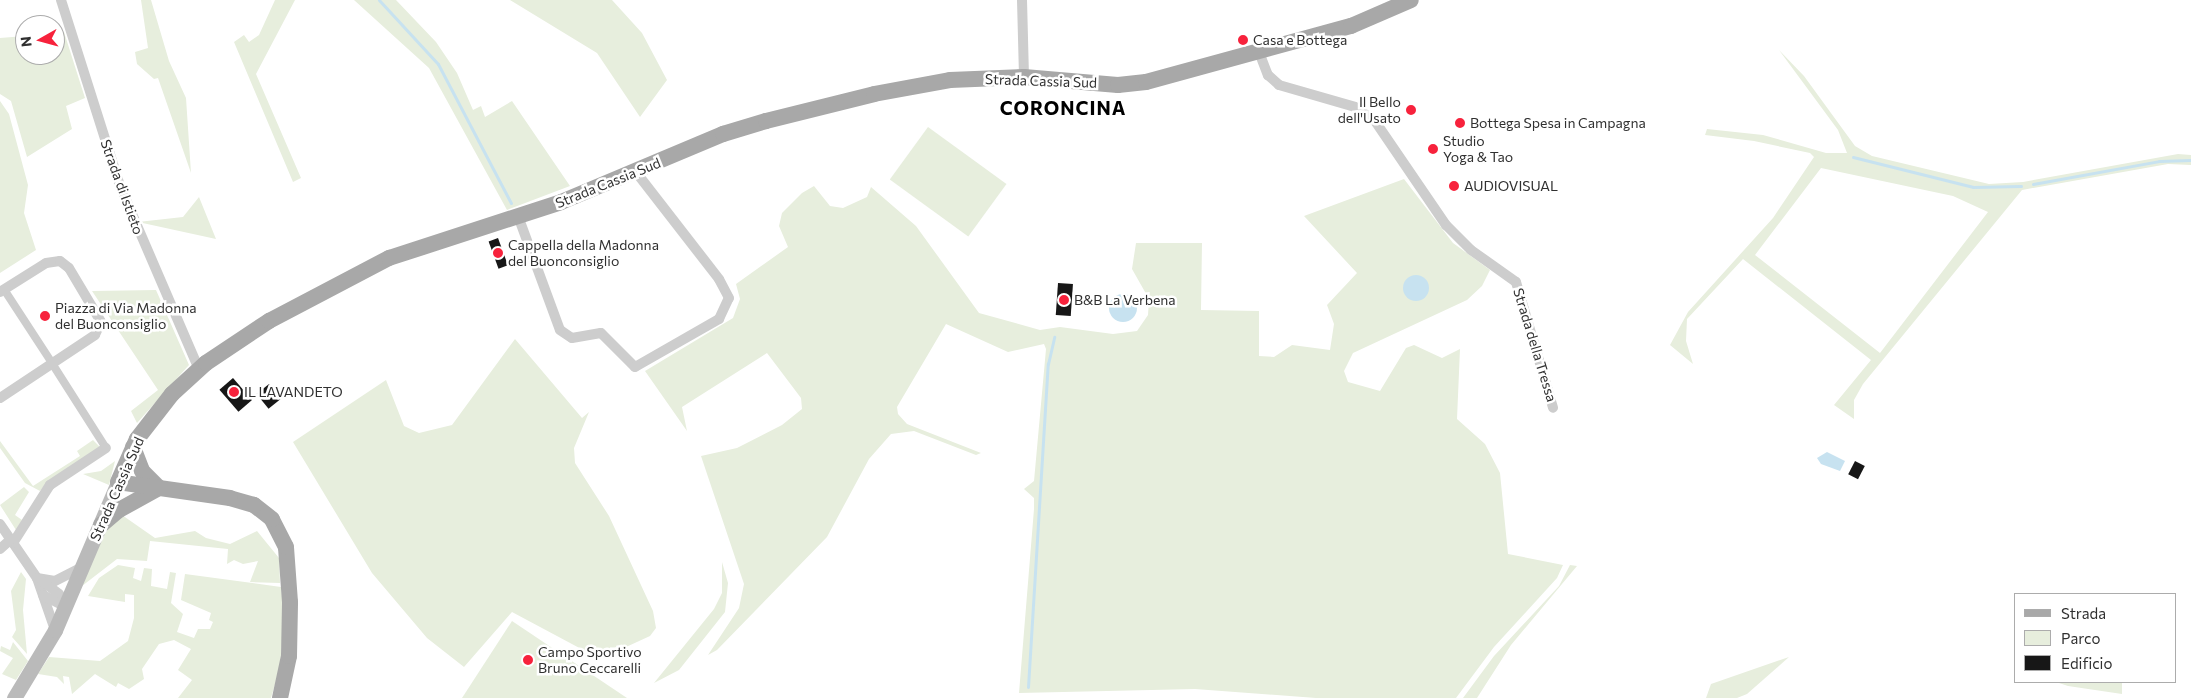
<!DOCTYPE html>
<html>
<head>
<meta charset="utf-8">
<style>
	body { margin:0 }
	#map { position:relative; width:2191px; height:698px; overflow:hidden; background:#fff; font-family:Commissioner,sans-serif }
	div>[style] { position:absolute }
	.green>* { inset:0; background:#e7eedd; transform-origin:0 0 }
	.water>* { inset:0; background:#c7e2f0 }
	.round { border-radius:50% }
	.stream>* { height:3px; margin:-1.5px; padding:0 1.5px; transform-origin:1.5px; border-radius:1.5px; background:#c7e2f0 }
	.building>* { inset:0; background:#171717; transform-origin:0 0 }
	.pedestrian>* { height:8px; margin:-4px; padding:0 4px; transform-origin:4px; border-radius:4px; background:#cdcdcd }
	.minor>* { height:10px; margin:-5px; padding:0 5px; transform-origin:5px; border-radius:5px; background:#cdcdcd }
	.secondary>* { height:15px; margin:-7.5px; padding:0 7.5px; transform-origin:7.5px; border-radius:7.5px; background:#bababa }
	.primary>* { height:16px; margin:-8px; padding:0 8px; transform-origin:8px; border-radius:8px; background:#a8a8a8 }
	.dots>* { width:14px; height:14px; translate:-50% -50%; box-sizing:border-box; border:2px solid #fff; border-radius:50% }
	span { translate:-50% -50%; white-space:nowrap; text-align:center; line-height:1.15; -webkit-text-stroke:5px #fff; paint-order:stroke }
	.poi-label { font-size:14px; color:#303030 }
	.left { translate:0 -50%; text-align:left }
	.right { translate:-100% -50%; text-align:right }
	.street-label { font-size:14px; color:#303030 }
	.district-label { font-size:19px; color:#000; font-weight:700; letter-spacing:1px }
	.legend { position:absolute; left:2014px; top:593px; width:162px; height:90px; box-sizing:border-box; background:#fff; border:1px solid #acacac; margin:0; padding:6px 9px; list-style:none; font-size:15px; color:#303030 }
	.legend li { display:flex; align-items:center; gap:10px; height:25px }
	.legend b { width:25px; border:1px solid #acacac }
	.north { position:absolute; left:15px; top:15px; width:50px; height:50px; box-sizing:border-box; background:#fff; border:1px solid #acacac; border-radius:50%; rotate:263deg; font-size:14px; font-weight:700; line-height:20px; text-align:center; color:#303030 }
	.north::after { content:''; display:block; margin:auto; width:18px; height:22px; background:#f7223c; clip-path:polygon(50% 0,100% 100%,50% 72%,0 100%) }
</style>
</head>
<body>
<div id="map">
	<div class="green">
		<i style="clip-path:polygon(141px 0,151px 0,169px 61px,186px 98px,191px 173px,158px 78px,154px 79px,137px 64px,135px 52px,148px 48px)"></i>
		<i style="clip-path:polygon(275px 0,295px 0,256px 74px,301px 178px,293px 182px,234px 42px,244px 35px,249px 42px,259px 35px)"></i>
		<i style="clip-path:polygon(354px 0,396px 0,436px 42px,457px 73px,473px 110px,481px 106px,485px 117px,512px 101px,570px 186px,507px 210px,429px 68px)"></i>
		<i style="clip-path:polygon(510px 0,612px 0,642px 33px,667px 80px,640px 117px,597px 53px)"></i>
		<i style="clip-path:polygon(64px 32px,85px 98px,66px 106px,72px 129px,27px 157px,11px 101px,0 94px,0 38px,25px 36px,25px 55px,55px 55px,55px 33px)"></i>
		<i style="clip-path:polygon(evenodd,1779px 50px,1804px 76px,1855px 146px,1872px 156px,1989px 184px,2023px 182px,2178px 154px,2191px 155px,2191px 165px,2168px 164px,2022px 190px,1863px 384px,1854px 400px,1854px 419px,1834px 405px,1871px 360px,1743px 259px,1687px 319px,1686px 341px,1693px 364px,1670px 345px,1688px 312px,1773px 218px,1814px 157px,1810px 153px,1754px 141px,1705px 135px,1707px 129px,1763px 135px,1826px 153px,1847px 153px,1838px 130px,1779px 50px,1821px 168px,1953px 196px,1988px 212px,1880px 353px,1755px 255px,1821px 168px)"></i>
		<i style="clip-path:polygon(0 101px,9px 114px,28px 185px,24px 213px,36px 250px,0 273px)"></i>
		<i style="left:928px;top:127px;width:97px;height:65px;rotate:36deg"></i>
		<i style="clip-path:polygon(1404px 179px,1453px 243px,1490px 270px,1482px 286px,1467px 300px,1353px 353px,1344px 371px,1348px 382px,1380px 391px,1406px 348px,1414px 345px,1442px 358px,1460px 349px,1457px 419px,1485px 444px,1500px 473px,1508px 554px,1563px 565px,1557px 578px,1494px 647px,1456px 698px,1316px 698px,1195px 689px,1019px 693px,1034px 509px,1034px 498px,1024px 489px,1034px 481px,1046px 349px,1044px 344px,1008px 352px,946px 324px,897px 407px,898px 414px,907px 424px,981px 453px,976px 455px,914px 431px,891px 434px,869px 459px,827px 537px,717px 650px,708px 655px,739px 608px,744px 584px,701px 456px,737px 448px,782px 425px,802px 409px,801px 398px,767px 353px,682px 407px,687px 431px,645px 371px,733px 318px,740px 299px,736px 284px,788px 247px,779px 226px,782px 213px,802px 193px,814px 186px,830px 206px,843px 208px,867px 197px,871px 187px,916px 226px,979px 313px,1040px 330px,1060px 327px,1113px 334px,1137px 331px,1148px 315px,1149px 299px,1132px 269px,1136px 243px,1202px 243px,1201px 310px,1259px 311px,1259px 356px,1274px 357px,1292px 345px,1330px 350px,1334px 324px,1327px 305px,1357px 273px,1304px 216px)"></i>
		<i style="clip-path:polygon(199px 197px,216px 239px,138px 222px,183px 217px)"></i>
		<i style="clip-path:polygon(156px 290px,189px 365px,137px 423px,131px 411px,158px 390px,92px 291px)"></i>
		<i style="clip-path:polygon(515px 339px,582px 418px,589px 412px,574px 448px,575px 463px,609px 516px,653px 611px,656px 628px,650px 636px,600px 659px,512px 612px,464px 667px,427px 638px,372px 573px,293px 442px,386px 380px,404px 426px,419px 433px,452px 425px)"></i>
		<i style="clip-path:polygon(93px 440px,100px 447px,48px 481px,40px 491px,25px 483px,0 448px,0 441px,33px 486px,80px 456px,77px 451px)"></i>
		<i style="clip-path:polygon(115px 461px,109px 485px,83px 474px,101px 471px)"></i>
		<i style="clip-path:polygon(24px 487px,29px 492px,15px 515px,22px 520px,16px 530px,0 505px)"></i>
		<i style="clip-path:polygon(122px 515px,155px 538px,195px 531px,206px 538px,230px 544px,257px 531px,279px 558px,280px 583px,250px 582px,258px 561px,243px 564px,234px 560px,227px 564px,228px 549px,150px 541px,147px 561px,117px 559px,82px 586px,105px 530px)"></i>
		<i style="clip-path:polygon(722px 562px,728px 583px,725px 612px,679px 670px,654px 683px,714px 609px,722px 593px)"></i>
		<i style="clip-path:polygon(118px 565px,135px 568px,133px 578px,141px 581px,144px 568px,152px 569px,151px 586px,167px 589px,170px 572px,176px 573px,171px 603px,183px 614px,177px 632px,194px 638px,198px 629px,210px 629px,213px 622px,209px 620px,211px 613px,181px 600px,185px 574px,281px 587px,284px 615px,280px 667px,271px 698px,178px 698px,192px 680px,178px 670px,191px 649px,174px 640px,159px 644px,142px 669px,144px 679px,129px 689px,118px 683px,116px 687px,95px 674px,72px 694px,69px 677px,63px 676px,64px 684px,57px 677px,38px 674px,49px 657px,100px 661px,128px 641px,134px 618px,134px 595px,125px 594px,125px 602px,88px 596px,99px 578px)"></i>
		<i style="clip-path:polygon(1570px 565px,1577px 566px,1511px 645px,1477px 698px,1463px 698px,1494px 656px,1559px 586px)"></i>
		<i style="clip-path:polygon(21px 572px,26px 579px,23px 610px,27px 654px,12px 637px,16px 630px,11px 591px)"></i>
		<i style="clip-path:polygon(512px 621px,627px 698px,462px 698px)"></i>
		<i style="clip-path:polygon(13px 642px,28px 661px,16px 680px,2px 674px,13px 658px,0 651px,1px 646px,10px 650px)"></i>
		<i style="clip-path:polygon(1789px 657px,1747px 694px,1737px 698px,1706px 698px,1711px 684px)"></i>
		<i style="clip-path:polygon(2056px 682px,2122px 682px,2122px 694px,2068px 686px)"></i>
	</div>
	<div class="water">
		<i class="round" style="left:1403px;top:275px;width:26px;height:26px"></i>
		<i class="round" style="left:1109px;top:294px;width:28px;height:28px"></i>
		<i style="clip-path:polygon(1827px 452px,1845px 461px,1840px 471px,1821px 464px,1817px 458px)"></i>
	</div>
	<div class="stream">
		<i style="left:379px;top:0;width:87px;rotate:47.3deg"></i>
		<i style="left:438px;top:64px;width:157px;rotate:62.3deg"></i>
		<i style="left:1853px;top:157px;width:124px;rotate:14deg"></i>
		<i style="left:1973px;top:187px;width:48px;rotate:-1.2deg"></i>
		<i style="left:2033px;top:184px;width:128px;rotate:-10.3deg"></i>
		<i style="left:2159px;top:161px;width:32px;rotate:-2deg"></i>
		<i style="left:1028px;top:687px;width:324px;rotate:-86.5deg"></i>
		<i style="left:1048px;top:364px;width:28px;rotate:-77deg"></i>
	</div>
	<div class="building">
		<i style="left:498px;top:238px;width:29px;height:10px;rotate:70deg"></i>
		<i style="left:1058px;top:283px;width:15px;height:32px;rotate:4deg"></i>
		<i style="left:233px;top:378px;width:29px;height:18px;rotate:49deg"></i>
		<i style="left:269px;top:384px;width:19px;height:16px;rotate:51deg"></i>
		<i style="left:1855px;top:461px;width:11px;height:15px;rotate:27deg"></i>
	</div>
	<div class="pedestrian">
		<i style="left:7px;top:294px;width:79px;rotate:56.9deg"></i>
		<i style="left:55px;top:368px;width:95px;rotate:57.5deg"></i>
	</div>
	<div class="minor">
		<i style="left:61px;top:0;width:195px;rotate:72.4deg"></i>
		<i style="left:120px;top:186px;width:199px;rotate:66.7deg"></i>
		<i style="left:1022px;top:0;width:77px;rotate:88.5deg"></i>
		<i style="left:1259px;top:52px;width:25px;rotate:69deg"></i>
		<i style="left:1268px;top:75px;width:15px;rotate:42deg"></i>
		<i style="left:1279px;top:85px;width:79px;rotate:16.1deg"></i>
		<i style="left:1355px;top:107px;width:24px;rotate:35deg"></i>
		<i style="left:1375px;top:121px;width:126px;rotate:55.7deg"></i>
		<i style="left:1446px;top:225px;width:35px;rotate:45deg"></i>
		<i style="left:1471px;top:250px;width:55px;rotate:35.4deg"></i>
		<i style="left:1516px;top:282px;width:131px;rotate:73.6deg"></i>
		<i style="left:518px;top:216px;width:121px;rotate:69.8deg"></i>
		<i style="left:560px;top:330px;width:14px;rotate:34deg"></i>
		<i style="left:572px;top:338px;width:29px;rotate:-10deg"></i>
		<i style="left:601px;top:333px;width:48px;rotate:45deg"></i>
		<i style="left:635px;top:367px;width:97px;rotate:-29.7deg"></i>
		<i style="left:719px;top:319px;width:23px;rotate:-65deg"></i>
		<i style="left:729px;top:298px;width:21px;rotate:-118deg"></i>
		<i style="left:719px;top:279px;width:135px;rotate:-127.8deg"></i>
		<i style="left:0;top:292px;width:54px;rotate:-32.2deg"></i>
		<i style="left:46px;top:263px;width:14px;rotate:-8deg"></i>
		<i style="left:60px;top:261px;width:11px;rotate:38deg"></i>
		<i style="left:69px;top:268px;width:63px;rotate:59.3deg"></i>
		<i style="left:101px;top:322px;width:14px;rotate:115deg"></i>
		<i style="left:95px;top:335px;width:114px;rotate:146.4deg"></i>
		<i style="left:0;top:524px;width:65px;rotate:55.6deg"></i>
		<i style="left:37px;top:578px;width:55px;rotate:70.9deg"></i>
		<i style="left:13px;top:543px;width:69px;rotate:-57.5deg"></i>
		<i style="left:50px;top:485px;width:67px;rotate:-33.5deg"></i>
		<i style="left:0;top:549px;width:15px;rotate:-42deg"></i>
		<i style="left:37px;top:578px;width:18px;rotate:9deg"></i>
		<i style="left:55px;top:581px;width:28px;rotate:-27deg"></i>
		<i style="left:42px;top:581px;width:21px;rotate:37deg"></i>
		<i style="left:59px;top:594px;width:15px;rotate:62deg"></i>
		<i style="left:43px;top:595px;width:26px;rotate:28deg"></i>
	</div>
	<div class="secondary">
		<i style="left:14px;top:698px;width:79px;rotate:-58.9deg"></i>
		<i style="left:55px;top:630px;width:161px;rotate:-66.9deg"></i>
	</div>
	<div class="primary">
		<i style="left:133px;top:447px;width:26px;rotate:69deg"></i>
		<i style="left:142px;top:471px;width:24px;rotate:45deg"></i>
		<i style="left:101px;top:525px;width:23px;rotate:-40deg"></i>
		<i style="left:119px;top:510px;width:46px;rotate:-28.8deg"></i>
		<i style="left:280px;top:698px;width:43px;rotate:-77.9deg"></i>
		<i style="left:289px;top:656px;width:54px;rotate:-88.9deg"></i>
		<i style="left:290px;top:602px;width:55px;rotate:-94.2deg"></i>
		<i style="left:286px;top:547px;width:31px;rotate:-117deg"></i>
		<i style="left:272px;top:519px;width:23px;rotate:-142deg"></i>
		<i style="left:254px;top:505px;width:25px;rotate:-164deg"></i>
		<i style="left:230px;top:498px;width:113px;rotate:-171.9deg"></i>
		<i style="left:118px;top:482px;width:47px;rotate:-66.2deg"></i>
		<i style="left:137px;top:439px;width:57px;rotate:-52.1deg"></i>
		<i style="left:172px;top:394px;width:46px;rotate:-42.4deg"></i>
		<i style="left:206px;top:363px;width:76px;rotate:-33.7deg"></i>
		<i style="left:269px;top:321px;width:136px;rotate:-27.7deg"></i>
		<i style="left:389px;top:258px;width:181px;rotate:-18deg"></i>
		<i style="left:561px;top:202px;width:176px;rotate:-22.8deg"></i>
		<i style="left:723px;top:134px;width:45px;rotate:-16.8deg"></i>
		<i style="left:766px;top:121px;width:111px;rotate:-14deg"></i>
		<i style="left:874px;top:94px;width:77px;rotate:-10.4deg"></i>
		<i style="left:950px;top:80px;width:74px;rotate:-2.3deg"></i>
		<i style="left:1024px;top:77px;width:94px;rotate:4.9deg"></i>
		<i style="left:1118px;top:85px;width:28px;rotate:-6deg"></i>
		<i style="left:1146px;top:82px;width:213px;rotate:-15.3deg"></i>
		<i style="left:1351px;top:26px;width:65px;rotate:-23.4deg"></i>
	</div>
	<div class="dots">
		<i style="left:1243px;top:40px;background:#f7223c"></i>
		<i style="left:1411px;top:110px;background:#f7223c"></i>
		<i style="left:1460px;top:123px;background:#f7223c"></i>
		<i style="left:1433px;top:149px;background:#f7223c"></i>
		<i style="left:1454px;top:186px;background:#f7223c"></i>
		<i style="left:498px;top:253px;background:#f7223c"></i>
		<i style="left:1064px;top:300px;background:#f7223c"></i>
		<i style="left:45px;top:316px;background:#f7223c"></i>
		<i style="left:234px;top:392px;background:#f7223c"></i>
		<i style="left:528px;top:660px;background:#f7223c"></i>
	</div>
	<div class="poi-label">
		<span class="left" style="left:1253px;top:40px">Casa e Bottega</span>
		<span class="right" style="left:1401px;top:110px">Il Bello<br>dell'Usato</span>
		<span class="left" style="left:1470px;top:123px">Bottega Spesa in Campagna</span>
		<span class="left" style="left:1443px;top:149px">Studio<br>Yoga &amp; Tao</span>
		<span class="left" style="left:1464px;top:186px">AUDIOVISUAL</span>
		<span class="left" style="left:508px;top:253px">Cappella della Madonna<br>del Buonconsiglio</span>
		<span class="left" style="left:1074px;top:300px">B&amp;B La Verbena</span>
		<span class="left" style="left:55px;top:316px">Piazza di Via Madonna<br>del Buonconsiglio</span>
		<span class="left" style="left:244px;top:392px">IL LAVANDETO</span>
		<span class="left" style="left:538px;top:660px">Campo Sportivo<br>Bruno Ceccarelli</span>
	</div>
	<div class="street-label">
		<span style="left:1041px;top:81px;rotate:2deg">Strada Cassia Sud</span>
		<span style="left:608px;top:183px;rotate:-22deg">Strada Cassia Sud</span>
		<span style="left:122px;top:187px;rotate:70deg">Strada di Istieto</span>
		<span style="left:1535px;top:345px;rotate:73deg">Strada della Tressa</span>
		<span style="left:117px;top:489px;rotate:-66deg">Strada Cassia Sud</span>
	</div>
	<div class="district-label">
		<span style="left:1063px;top:108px">CORONCINA</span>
	</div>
	<ul class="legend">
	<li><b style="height:6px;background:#a8a8a8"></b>Strada</li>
	<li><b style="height:14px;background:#e7eedd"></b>Parco</li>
	<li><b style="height:14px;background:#171717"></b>Edificio</li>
	</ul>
	<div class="north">N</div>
</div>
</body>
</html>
